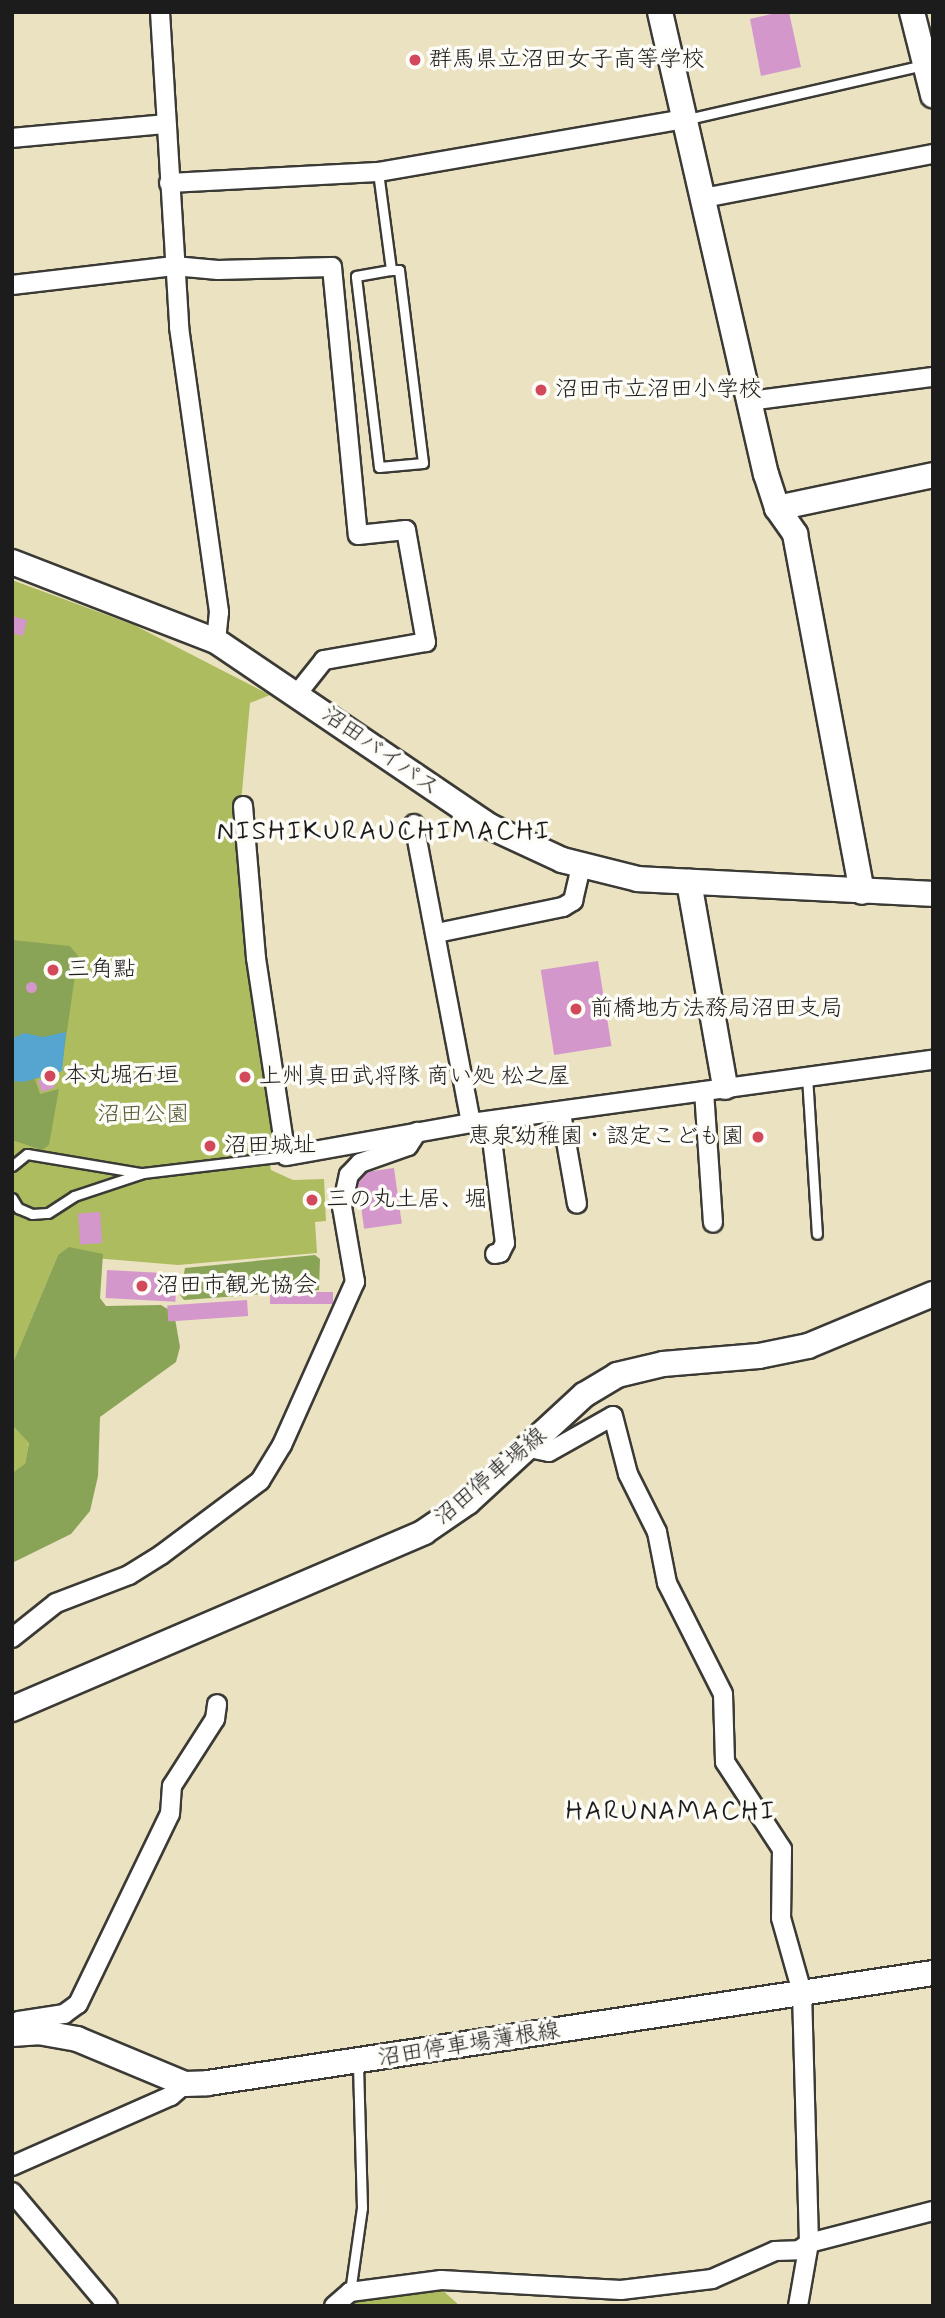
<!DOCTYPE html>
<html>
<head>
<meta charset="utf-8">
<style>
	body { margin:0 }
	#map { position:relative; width:945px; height:2318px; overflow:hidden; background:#ebe2c1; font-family:Mynerve,"Klee One",sans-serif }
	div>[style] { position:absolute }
	.green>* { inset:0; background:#acbc5f }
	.forest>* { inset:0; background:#89a456 }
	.water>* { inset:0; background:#56a4d0 }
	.building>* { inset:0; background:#d397cc; transform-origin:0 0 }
	.round { border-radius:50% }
	.roads { filter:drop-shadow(2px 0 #3b3a35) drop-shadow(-2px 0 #3b3a35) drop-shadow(0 2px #3b3a35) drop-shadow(0 -2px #3b3a35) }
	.lane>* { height:9px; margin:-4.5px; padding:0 4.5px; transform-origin:4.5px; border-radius:4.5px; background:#fff }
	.street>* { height:18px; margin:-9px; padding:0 9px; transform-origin:9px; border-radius:9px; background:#fff }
	.secondary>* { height:24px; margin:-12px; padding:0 12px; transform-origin:12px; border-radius:12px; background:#fff }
	.dots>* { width:19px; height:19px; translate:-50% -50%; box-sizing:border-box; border:4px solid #fdfcf7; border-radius:50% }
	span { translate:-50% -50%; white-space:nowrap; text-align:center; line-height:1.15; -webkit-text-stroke:7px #fdfcf7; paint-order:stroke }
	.poi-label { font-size:23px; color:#1c1c1c }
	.left { translate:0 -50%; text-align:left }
	.right { translate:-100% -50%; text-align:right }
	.street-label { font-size:23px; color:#1c1c1c }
	.park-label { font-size:23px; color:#565c37 }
	.quarter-label { font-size:26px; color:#1c1c1c; letter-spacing:2px }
	.frame { position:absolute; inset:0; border:14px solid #1c1c1c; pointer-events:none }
</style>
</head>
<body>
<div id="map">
	<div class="green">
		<i style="clip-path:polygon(12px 580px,134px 625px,270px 695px,250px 703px,241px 803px,277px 1132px,268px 1152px,271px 1170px,293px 1180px,324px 1179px,326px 1221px,315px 1222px,317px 1253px,178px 1265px,58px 1255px,12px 1365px)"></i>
		<i style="clip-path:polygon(12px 1425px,29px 1442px,25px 1465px,12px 1473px)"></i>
		<i style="clip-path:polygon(440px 2288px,460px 2306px,347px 2306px,357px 2299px)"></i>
	</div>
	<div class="forest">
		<i style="clip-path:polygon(12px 940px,70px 946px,78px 956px,61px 1071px,35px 1079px,40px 1094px,59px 1089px,49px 1145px,42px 1150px,12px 1140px)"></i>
		<i style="clip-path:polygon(69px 1247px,103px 1254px,100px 1298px,106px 1306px,161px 1305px,174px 1313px,180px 1347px,176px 1362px,100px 1417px,98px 1476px,90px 1511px,71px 1534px,12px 1563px,12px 1473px,25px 1464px,29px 1443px,12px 1425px,12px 1365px,58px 1255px)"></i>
		<i style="clip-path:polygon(315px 1255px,320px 1259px,319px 1290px,184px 1300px,180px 1295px,185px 1268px)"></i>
	</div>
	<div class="water">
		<i style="clip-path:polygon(66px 1032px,62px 1071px,23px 1082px,12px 1081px,12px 1039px,24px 1033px,43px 1037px)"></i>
	</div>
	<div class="building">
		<i style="clip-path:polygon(780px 12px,789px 12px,801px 67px,761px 76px,750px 19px)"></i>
		<i style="clip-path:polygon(12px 616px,27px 620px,23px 636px,12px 633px)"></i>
		<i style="left:598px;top:961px;width:86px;height:58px;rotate:81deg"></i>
		<i class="round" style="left:25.5px;top:981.5px;width:11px;height:11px"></i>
		<i style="left:251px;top:1070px;width:13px;height:12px;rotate:86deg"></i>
		<i style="left:51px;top:1076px;width:12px;height:14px;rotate:70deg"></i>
		<i style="left:394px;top:1168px;width:56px;height:38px;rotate:82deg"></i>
		<i style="left:100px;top:1212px;width:31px;height:22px;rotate:86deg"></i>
		<i style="left:107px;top:1270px;width:70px;height:28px;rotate:3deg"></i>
		<i style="left:333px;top:1292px;width:12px;height:63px;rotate:90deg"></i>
		<i style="left:247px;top:1300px;width:16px;height:80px;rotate:86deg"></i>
	</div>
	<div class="roads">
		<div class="lane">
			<i style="left:688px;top:119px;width:241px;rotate:-12.9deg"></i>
			<i style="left:378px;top:172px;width:99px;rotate:82.4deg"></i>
			<i style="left:391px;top:270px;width:8px"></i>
			<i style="left:399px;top:270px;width:194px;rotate:82.9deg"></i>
			<i style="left:423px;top:463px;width:44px;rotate:174.8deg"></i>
			<i style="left:379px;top:467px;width:192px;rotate:-96.9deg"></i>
			<i style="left:356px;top:276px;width:36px;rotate:-10deg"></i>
			<i style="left:807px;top:1076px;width:158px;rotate:86.4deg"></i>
			<i style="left:12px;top:1166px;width:19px;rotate:-39deg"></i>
			<i style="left:27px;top:1154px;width:116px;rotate:9.5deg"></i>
			<i style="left:12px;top:1198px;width:12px;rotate:59deg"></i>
			<i style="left:18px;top:1208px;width:15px;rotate:23deg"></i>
			<i style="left:32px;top:1214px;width:16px;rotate:-4deg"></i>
			<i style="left:48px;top:1213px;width:31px;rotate:-33deg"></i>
			<i style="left:74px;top:1196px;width:73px;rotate:-18.4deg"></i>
			<i style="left:143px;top:1173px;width:144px;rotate:-6.8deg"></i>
			<i style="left:350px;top:2292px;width:85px;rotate:-81.9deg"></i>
			<i style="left:362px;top:2208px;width:144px;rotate:-91.6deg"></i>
		</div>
		<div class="street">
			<i style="left:160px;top:12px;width:316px;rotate:86.5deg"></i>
			<i style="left:179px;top:327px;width:288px;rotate:82deg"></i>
			<i style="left:219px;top:612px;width:29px;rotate:96deg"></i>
			<i style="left:12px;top:138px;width:155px;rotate:-5.2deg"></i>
			<i style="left:169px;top:183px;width:209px;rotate:-3deg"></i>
			<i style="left:378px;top:172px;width:313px;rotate:-9.8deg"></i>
			<i style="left:704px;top:198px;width:233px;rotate:-10.9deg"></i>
			<i style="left:12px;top:285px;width:163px;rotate:-6.7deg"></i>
			<i style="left:174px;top:266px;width:44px;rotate:5.2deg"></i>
			<i style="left:218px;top:270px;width:114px;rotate:-1.5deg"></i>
			<i style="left:332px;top:267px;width:269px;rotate:84.5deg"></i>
			<i style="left:358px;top:535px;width:48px;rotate:-5.9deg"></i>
			<i style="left:406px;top:530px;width:114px;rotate:79.9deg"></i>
			<i style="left:426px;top:642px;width:104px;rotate:170deg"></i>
			<i style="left:324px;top:660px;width:43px;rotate:128.5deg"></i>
			<i style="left:750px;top:401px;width:185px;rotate:-7.5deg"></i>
			<i style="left:243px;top:806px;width:153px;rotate:85.1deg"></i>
			<i style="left:256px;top:958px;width:200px;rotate:81.4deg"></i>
			<i style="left:286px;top:1156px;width:188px;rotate:-10.1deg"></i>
			<i style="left:471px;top:1123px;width:466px;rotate:-7.8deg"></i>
			<i style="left:414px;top:824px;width:304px;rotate:79.2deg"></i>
			<i style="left:437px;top:933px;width:129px;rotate:-11.7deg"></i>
			<i style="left:563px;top:907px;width:12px;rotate:-31deg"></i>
			<i style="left:573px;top:901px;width:36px;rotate:-77deg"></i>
			<i style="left:704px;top:1091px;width:132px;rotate:86.1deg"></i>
			<i style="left:561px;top:1113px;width:92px;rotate:80deg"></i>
			<i style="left:490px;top:1123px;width:121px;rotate:82.9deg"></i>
			<i style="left:505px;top:1243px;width:11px;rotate:117deg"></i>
			<i style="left:500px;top:1253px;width:5px;rotate:169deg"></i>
			<i style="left:529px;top:1448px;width:20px;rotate:11deg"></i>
			<i style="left:549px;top:1452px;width:73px;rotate:-29.4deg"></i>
			<i style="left:613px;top:1416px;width:60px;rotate:75.5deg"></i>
			<i style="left:628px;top:1474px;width:65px;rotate:63.4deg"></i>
			<i style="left:657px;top:1532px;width:52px;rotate:78.9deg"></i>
			<i style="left:667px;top:1583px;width:124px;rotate:63.2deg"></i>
			<i style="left:723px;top:1694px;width:68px;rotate:88.3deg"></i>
			<i style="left:725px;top:1762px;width:104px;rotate:56.8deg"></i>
			<i style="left:782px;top:1849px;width:69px;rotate:90.8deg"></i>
			<i style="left:781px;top:1918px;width:77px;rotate:74.2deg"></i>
			<i style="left:802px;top:1992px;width:251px;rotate:88.4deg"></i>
			<i style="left:809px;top:2243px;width:64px;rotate:99.9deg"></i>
			<i style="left:12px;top:1638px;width:56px;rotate:-38.5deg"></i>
			<i style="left:56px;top:1603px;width:78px;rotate:-21deg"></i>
			<i style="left:129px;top:1575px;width:38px;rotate:-32deg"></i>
			<i style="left:161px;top:1555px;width:124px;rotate:-36.8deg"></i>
			<i style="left:260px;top:1481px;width:42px;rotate:-58.6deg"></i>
			<i style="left:282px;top:1445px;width:179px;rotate:-65.9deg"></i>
			<i style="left:355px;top:1282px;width:76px;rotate:-99.8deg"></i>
			<i style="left:342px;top:1207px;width:33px;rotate:-78deg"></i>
			<i style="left:349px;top:1175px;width:16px;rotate:-47deg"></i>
			<i style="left:360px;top:1163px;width:51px;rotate:-19.5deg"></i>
			<i style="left:408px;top:1146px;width:17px;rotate:-57deg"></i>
			<i style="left:12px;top:2027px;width:9px;rotate:-41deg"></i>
			<i style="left:19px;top:2021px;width:46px;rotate:-8.8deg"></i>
			<i style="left:64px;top:2014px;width:17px;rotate:-36deg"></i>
			<i style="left:78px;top:2004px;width:211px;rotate:-64.2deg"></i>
			<i style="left:170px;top:1814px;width:28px;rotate:-86deg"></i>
			<i style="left:172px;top:1786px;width:80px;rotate:-57.3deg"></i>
			<i style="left:215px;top:1719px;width:15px;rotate:-82deg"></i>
			<i style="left:12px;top:2166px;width:174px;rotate:-23.8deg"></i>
			<i style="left:171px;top:2096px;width:18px;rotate:-41deg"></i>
			<i style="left:12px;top:2192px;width:149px;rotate:49.9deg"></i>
			<i style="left:334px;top:2306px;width:21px;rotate:-41deg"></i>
			<i style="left:350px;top:2292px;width:92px;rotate:-7.5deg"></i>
			<i style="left:441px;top:2280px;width:180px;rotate:3.2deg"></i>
			<i style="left:621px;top:2290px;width:92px;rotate:-6.9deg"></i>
			<i style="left:712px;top:2279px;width:69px;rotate:-24deg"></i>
			<i style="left:775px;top:2251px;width:24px;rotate:-2deg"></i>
			<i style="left:799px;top:2250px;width:12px;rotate:-35deg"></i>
			<i style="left:809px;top:2243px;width:128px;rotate:-14.5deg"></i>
		</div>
		<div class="secondary">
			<i style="left:660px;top:12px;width:474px;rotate:77.1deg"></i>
			<i style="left:766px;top:474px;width:36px;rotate:72deg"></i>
			<i style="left:777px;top:508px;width:32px;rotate:55deg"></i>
			<i style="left:795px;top:534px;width:364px;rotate:79.4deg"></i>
			<i style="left:912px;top:12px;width:86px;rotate:75.8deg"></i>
			<i style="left:777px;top:508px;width:159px;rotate:-11.9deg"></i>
			<i style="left:12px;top:562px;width:219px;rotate:21.2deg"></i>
			<i style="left:216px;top:641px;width:330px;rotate:34.1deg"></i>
			<i style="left:489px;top:826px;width:81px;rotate:25deg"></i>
			<i style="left:562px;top:860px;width:78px;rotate:14deg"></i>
			<i style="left:638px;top:879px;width:295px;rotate:2.9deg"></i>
			<i style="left:689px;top:882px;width:208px;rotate:80deg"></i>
			<i style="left:12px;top:1709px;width:448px;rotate:-23.2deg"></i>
			<i style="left:424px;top:1532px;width:53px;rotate:-34.3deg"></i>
			<i style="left:468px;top:1502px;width:158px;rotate:-42.7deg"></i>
			<i style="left:584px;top:1395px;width:39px;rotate:-31deg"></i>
			<i style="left:617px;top:1375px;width:47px;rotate:-13.4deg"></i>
			<i style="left:663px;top:1364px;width:96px;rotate:-4.8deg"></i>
			<i style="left:759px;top:1356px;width:50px;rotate:-11.5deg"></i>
			<i style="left:808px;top:1346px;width:135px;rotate:-22.6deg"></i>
			<i style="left:12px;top:2034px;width:26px;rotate:-4deg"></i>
			<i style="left:38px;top:2032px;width:40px;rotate:10deg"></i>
			<i style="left:77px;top:2039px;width:117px;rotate:22.6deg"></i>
			<i style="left:185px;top:2084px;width:23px;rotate:-2deg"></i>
			<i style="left:208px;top:2083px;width:733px;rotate:-8.63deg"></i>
		</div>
	</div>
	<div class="dots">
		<i style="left:415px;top:60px;background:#d1495b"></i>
		<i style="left:541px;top:390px;background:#d1495b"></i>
		<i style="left:53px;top:970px;background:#d1495b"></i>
		<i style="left:576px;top:1009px;background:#d1495b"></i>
		<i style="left:50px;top:1076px;background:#d1495b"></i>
		<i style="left:245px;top:1077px;background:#d1495b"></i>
		<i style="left:758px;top:1137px;background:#d1495b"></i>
		<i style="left:210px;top:1146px;background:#d1495b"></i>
		<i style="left:312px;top:1200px;background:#d1495b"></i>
		<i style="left:142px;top:1286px;background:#d1495b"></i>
	</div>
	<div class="poi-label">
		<span class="left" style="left:429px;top:60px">群馬県立沼田女子高等学校</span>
		<span class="left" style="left:555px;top:390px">沼田市立沼田小学校</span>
		<span class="left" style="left:67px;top:970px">三角點</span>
		<span class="left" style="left:590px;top:1009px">前橋地方法務局沼田支局</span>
		<span class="left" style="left:64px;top:1076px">本丸堀石垣</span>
		<span class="left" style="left:259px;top:1077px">上州真田武将隊 商い処 松之屋</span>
		<span class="right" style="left:744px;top:1137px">恵泉幼稚園・認定こども園</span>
		<span class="left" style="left:224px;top:1146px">沼田城址</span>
		<span class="left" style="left:326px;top:1200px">三の丸土居、堀</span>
		<span class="left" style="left:156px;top:1286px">沼田市観光協会</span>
	</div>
	<div class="street-label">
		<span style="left:380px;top:752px;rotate:35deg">沼田バイパス</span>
		<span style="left:491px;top:1477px;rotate:-40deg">沼田停車場線</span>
		<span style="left:469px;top:2045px;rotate:-9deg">沼田停車場薄根線</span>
	</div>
	<div class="park-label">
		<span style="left:143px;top:1115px">沼田公園</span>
	</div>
	<div class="quarter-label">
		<span style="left:384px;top:833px">NISHIKURAUCHIMACHI</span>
		<span style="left:671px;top:1813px">HARUNAMACHI</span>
	</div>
	<div class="frame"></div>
</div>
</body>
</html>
